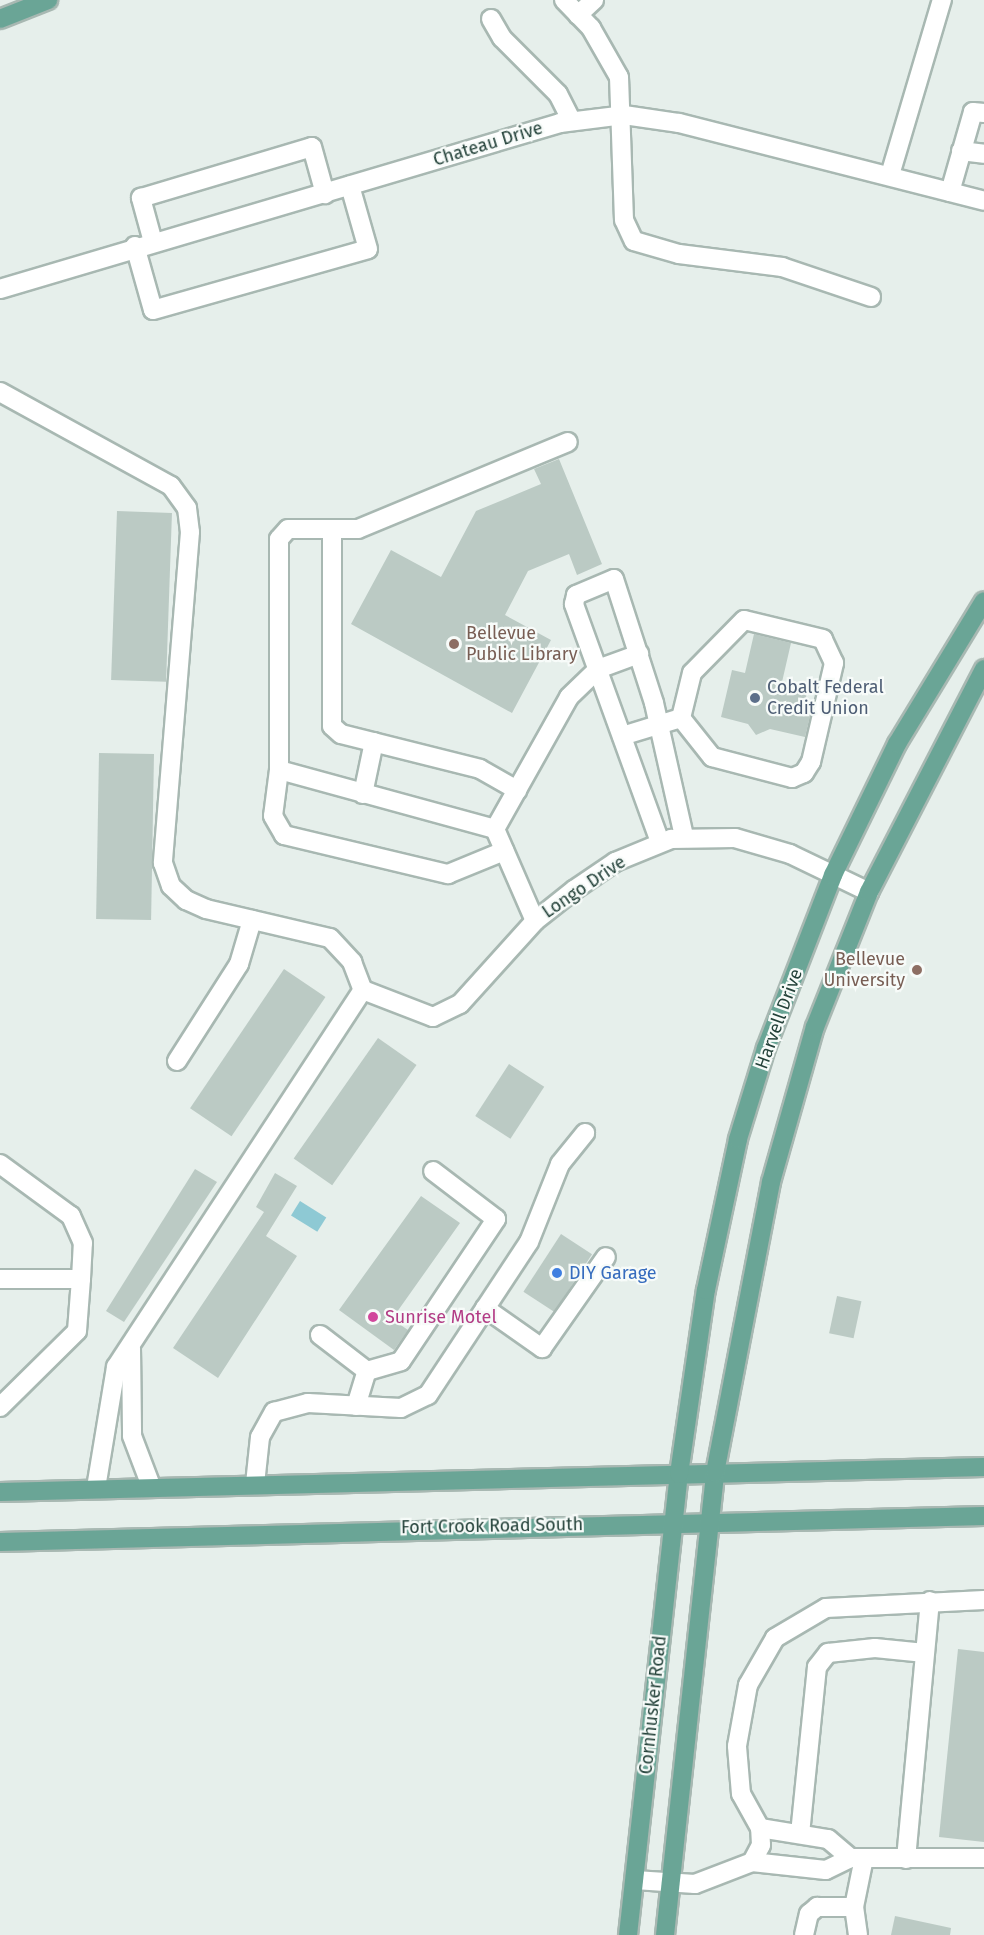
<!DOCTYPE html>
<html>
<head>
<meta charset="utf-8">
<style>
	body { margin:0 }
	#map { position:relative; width:984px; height:1935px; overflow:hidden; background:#e6efeb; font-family:"Fira Sans",sans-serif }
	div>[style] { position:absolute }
	.water>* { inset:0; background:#8ec9d4; transform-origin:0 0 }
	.building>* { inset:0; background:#bbcac4; transform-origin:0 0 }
	.roads { filter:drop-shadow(2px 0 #a8b8b2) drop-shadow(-2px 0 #a8b8b2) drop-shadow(0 2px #a8b8b2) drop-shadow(0 -2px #a8b8b2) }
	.minor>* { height:18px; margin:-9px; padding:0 9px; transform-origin:9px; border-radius:9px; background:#fff }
	.major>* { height:18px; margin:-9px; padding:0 9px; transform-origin:9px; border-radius:9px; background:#6aa596 }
	.dots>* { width:16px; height:16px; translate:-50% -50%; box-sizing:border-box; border:3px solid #f7fbf9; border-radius:50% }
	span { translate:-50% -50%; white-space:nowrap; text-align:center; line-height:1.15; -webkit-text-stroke:4.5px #f7fbf9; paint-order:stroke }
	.street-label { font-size:18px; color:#24423a }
	.education-label { font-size:18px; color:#785e54 }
	.left { translate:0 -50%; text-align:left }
	.right { translate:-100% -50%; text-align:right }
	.service-label { font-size:18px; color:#4e5e75 }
	.shop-label { font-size:18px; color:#366cbe }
	.hotel-label { font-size:18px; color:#b23c85 }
</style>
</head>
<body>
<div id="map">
	<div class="water">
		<i style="left:300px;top:1201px;width:31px;height:17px;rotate:32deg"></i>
	</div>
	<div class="building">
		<i style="clip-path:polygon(559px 459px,602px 564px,577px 575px,569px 554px,528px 571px,505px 615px,551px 640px,512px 713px,351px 624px,391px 550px,441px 577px,476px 511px,541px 484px,534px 469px)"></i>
		<i style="left:117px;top:511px;width:55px;height:169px;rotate:2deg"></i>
		<i style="clip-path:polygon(754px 634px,791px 643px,782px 682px,808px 688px,804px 706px,812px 708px,805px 737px,770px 729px,756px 735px,748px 724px,721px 717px,732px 670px,745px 673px)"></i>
		<i style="left:99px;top:753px;width:55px;height:166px;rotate:1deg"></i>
		<i style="left:284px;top:969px;width:50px;height:168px;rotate:34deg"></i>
		<i style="left:378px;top:1038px;width:47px;height:147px;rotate:35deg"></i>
		<i style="left:509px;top:1064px;width:42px;height:62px;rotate:33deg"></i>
		<i style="clip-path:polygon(195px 1169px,217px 1182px,124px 1322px,106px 1311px)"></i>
		<i style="clip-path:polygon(275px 1173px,297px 1186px,266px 1236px,297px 1256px,218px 1378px,173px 1348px,264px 1212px,256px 1207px)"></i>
		<i style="clip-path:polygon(421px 1196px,460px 1223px,392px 1319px,408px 1330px,394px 1350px,339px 1310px)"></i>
		<i style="left:561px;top:1234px;width:37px;height:69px;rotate:33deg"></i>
		<i style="left:837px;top:1296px;width:25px;height:38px;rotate:12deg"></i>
		<i style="clip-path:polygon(958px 1649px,984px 1652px,984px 1842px,939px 1837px)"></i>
		<i style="clip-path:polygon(895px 1916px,951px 1928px,950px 1935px,891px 1935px)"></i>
	</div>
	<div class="roads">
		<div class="minor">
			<i style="left:564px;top:0;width:39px;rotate:46deg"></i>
			<i style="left:591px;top:28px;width:56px;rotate:60.3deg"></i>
			<i style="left:619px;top:77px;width:143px;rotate:88deg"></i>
			<i style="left:624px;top:220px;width:23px;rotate:65deg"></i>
			<i style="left:634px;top:241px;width:47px;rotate:16.1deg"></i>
			<i style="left:679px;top:254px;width:104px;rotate:7.2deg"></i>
			<i style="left:782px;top:267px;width:94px;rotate:18.6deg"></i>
			<i style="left:578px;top:15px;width:22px;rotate:-43deg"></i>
			<i style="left:491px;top:19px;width:22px;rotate:60deg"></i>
			<i style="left:502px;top:38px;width:79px;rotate:45deg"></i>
			<i style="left:558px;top:94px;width:30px;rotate:63deg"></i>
			<i style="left:961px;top:151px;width:23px;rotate:7deg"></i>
			<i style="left:890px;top:175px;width:183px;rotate:-73.5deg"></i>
			<i style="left:950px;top:192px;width:83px;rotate:-74deg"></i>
			<i style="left:973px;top:112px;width:11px;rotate:5deg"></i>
			<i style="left:153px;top:242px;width:46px;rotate:-105.3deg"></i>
			<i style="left:141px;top:198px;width:178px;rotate:-16.6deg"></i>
			<i style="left:312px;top:147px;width:49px;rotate:74.5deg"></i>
			<i style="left:135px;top:246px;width:66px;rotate:74.3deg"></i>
			<i style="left:153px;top:310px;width:223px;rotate:-15.8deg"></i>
			<i style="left:368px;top:249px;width:66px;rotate:-105.9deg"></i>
			<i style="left:0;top:289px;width:584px;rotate:-16.51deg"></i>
			<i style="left:560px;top:123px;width:64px;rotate:-7.1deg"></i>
			<i style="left:624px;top:115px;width:56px;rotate:8.3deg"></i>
			<i style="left:679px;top:123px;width:315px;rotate:14.3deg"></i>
			<i style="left:0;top:392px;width:195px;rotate:28.8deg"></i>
			<i style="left:171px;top:486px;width:27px;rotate:54deg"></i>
			<i style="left:187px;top:508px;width:24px;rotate:83deg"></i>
			<i style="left:190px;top:532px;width:332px;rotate:94.7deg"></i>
			<i style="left:163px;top:863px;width:24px;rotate:71deg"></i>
			<i style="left:171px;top:886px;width:21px;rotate:43deg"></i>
			<i style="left:186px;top:900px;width:22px;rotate:24deg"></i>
			<i style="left:206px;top:909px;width:127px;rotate:13.2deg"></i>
			<i style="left:330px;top:938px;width:33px;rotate:47deg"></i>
			<i style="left:352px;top:962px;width:30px;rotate:69deg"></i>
			<i style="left:363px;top:990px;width:75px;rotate:21.1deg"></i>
			<i style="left:433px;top:1017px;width:30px;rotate:-26deg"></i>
			<i style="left:460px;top:1004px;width:112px;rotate:-47.9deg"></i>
			<i style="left:535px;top:921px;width:50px;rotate:-38.5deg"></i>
			<i style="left:574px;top:890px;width:50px;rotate:-34.3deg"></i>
			<i style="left:615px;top:862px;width:61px;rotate:-22.3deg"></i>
			<i style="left:671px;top:839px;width:64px;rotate:-0.9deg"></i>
			<i style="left:735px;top:838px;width:57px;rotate:16.2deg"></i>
			<i style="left:790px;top:854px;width:88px;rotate:25.7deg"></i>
			<i style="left:332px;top:530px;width:196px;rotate:90deg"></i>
			<i style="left:332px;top:726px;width:12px;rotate:42deg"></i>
			<i style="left:341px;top:734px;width:143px;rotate:14.1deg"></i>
			<i style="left:480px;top:769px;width:43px;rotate:29.6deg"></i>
			<i style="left:622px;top:736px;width:62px;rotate:-17deg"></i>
			<i style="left:681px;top:718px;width:50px;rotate:51.5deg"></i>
			<i style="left:712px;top:757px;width:83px;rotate:14.7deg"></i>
			<i style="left:792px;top:778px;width:13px;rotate:-23deg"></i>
			<i style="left:804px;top:773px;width:13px;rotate:-58deg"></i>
			<i style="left:811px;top:762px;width:102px;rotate:-76.9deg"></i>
			<i style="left:834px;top:663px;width:26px;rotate:-115deg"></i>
			<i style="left:823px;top:639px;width:81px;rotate:-166.5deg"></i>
			<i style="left:744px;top:620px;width:74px;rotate:134.5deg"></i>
			<i style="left:692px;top:673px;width:46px;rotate:103.7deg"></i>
			<i style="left:279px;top:770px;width:46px;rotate:97.4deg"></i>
			<i style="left:273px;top:816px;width:22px;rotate:60deg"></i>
			<i style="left:284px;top:835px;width:169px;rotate:13.4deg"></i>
			<i style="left:448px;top:874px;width:61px;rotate:-22.3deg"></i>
			<i style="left:363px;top:794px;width:53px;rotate:-78.1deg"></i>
			<i style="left:495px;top:829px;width:224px;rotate:-164.7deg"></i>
			<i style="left:279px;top:770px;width:231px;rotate:-90deg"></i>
			<i style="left:279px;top:539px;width:13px;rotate:-48deg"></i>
			<i style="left:288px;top:529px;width:70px"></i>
			<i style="left:358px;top:529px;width:227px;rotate:-22.5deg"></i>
			<i style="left:660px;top:842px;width:253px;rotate:-109.9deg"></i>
			<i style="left:574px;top:604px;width:9px;rotate:-77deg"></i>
			<i style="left:576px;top:595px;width:41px;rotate:-22.8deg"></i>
			<i style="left:614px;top:579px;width:130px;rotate:72.1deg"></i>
			<i style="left:654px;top:703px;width:136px;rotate:77.3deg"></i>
			<i style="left:535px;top:921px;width:100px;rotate:-113.5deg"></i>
			<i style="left:495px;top:829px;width:151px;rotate:-60.7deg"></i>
			<i style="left:569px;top:697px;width:40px;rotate:-44deg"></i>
			<i style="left:598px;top:669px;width:44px;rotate:-20.1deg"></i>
			<i style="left:177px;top:1061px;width:115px;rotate:-57.4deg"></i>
			<i style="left:239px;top:964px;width:46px;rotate:-73.5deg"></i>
			<i style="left:0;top:1279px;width:81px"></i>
			<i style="left:81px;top:1279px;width:36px;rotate:-87deg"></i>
			<i style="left:83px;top:1243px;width:30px;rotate:-114deg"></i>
			<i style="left:71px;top:1216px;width:88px;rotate:-143.8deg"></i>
			<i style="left:485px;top:1308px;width:70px;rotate:35.1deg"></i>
			<i style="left:542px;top:1348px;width:111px;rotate:-54.9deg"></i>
			<i style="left:320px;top:1335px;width:59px;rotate:37.5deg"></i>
			<i style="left:131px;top:1348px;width:88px;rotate:89.3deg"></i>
			<i style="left:132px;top:1436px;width:53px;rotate:69.2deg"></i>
			<i style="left:356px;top:1406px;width:37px;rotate:-73deg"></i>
			<i style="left:367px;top:1371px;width:35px;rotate:-16deg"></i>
			<i style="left:401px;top:1361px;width:171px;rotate:-56.2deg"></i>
			<i style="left:496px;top:1219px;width:79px;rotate:-142.7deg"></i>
			<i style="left:0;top:1407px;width:108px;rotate:-44.6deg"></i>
			<i style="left:77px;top:1331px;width:52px;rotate:-85.6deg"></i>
			<i style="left:255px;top:1484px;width:47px;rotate:-83.9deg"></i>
			<i style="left:260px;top:1437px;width:29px;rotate:-61deg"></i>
			<i style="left:274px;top:1412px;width:35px;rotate:-15deg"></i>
			<i style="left:308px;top:1403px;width:93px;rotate:3.1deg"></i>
			<i style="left:401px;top:1408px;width:30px;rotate:-26deg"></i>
			<i style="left:428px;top:1395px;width:183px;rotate:-56.6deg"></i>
			<i style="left:529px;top:1242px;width:84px;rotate:-68.3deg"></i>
			<i style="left:560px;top:1164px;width:40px;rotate:-51deg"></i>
			<i style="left:96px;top:1488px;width:123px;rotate:-80.6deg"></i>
			<i style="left:116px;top:1367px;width:451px;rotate:-56.8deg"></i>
			<i style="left:760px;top:1828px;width:69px;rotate:9.2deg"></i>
			<i style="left:828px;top:1839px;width:30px;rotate:40deg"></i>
			<i style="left:800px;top:1834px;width:168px;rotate:-84.2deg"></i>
			<i style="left:817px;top:1667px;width:18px;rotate:-52deg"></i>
			<i style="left:828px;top:1653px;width:47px;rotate:-6.1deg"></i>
			<i style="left:875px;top:1648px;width:50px;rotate:5.7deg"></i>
			<i style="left:906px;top:1859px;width:259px;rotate:-84.7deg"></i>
			<i style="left:752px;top:1862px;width:74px;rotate:6.2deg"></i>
			<i style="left:826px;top:1870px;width:28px;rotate:-26deg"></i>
			<i style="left:851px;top:1858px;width:133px"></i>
			<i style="left:635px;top:1880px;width:60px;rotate:3.8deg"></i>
			<i style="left:695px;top:1884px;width:61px;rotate:-21.1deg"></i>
			<i style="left:752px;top:1862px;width:19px;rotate:-62deg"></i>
			<i style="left:761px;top:1845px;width:17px;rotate:-93deg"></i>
			<i style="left:760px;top:1828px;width:39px;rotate:-119deg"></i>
			<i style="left:741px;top:1794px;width:48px;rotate:-94.8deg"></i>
			<i style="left:737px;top:1746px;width:62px;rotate:-79.8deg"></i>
			<i style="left:748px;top:1685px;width:54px;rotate:-60.1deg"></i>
			<i style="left:775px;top:1638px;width:59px;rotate:-30.5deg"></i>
			<i style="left:826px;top:1608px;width:158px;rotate:-2.9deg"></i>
			<i style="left:804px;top:1935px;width:22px;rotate:-77deg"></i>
			<i style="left:809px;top:1914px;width:11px;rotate:-41deg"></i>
			<i style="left:817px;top:1907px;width:37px"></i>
			<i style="left:858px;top:1935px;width:28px;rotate:-98deg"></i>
			<i style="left:854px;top:1907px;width:50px;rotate:-78.5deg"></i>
		</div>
		<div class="major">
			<i style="left:0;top:19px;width:52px;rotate:-21.6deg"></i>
			<i style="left:0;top:1492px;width:984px;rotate:-1.46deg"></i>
			<i style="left:0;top:1542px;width:984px;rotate:-1.51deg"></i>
			<i style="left:628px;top:1935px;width:464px;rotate:-83.7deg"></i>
			<i style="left:679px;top:1474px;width:186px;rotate:-81.7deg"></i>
			<i style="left:706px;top:1290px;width:154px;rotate:-78deg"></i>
			<i style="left:738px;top:1139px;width:95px;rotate:-72.9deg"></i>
			<i style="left:766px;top:1048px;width:186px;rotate:-68.8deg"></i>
			<i style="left:833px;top:875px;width:146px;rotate:-64deg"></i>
			<i style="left:897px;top:744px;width:167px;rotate:-58.7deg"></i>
			<i style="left:665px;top:1935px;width:465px;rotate:-83.8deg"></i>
			<i style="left:715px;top:1473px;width:296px;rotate:-79.1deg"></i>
			<i style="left:771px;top:1182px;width:161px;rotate:-74.2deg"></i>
			<i style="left:815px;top:1027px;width:145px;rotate:-68.2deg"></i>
			<i style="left:869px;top:892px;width:251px;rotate:-62.7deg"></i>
		</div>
	</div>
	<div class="dots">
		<i style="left:454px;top:644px;background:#8d6e63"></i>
		<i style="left:755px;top:698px;background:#5c6f8a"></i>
		<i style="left:917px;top:970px;background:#8d6e63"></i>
		<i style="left:557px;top:1273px;background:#3f7fe0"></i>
		<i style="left:373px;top:1317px;background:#d1479c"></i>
	</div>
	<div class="street-label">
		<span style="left:488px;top:144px;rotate:-17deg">Chateau Drive</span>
		<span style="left:584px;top:887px;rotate:-34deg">Longo Drive</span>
		<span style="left:779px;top:1019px;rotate:-70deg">Harvell Drive</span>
		<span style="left:492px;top:1526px;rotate:-1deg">Fort Crook Road South</span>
		<span style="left:653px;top:1705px;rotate:-84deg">Cornhusker Road</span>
	</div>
	<div class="education-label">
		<span class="left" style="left:466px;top:644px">Bellevue<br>Public Library</span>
		<span class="right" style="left:905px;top:970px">Bellevue<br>University</span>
	</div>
	<div class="service-label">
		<span class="left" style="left:767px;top:698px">Cobalt Federal<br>Credit Union</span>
	</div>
	<div class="shop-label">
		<span class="left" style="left:569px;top:1273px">DIY Garage</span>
	</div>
	<div class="hotel-label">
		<span class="left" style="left:385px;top:1317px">Sunrise Motel</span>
	</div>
</div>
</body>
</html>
